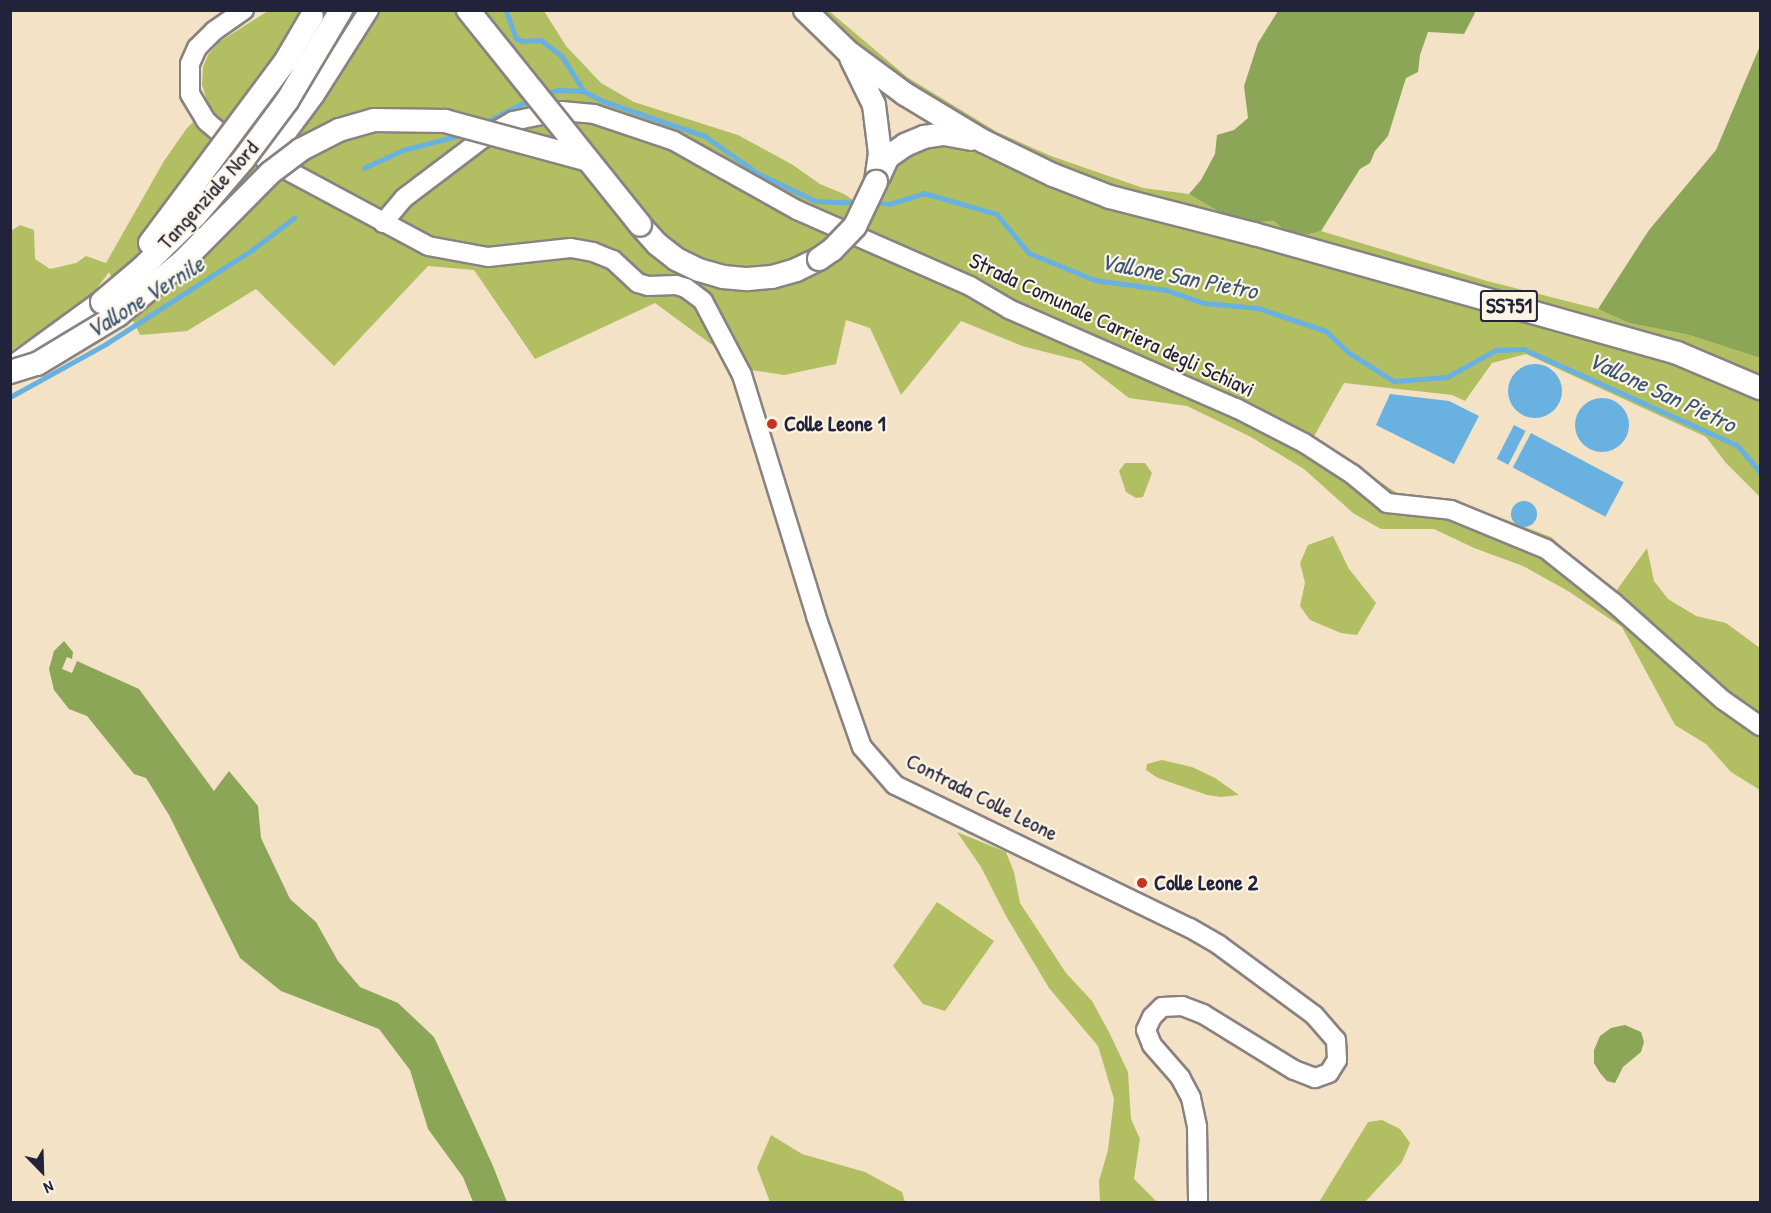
<!DOCTYPE html>
<html>
<head>
<meta charset="utf-8">
<style>
	body { margin:0 }
	#map { position:relative; width:1771px; height:1213px; overflow:hidden; background:#f3e2c5; font-family:"Patrick Hand",sans-serif }
	div>[style] { position:absolute }
	.green>* { inset:0; background:#b1bf62 }
	.forest>* { inset:0; background:#8ca658 }
	.water>* { inset:0; background:#68b1e0; transform-origin:0 0 }
	.round { border-radius:50% }
	.stream>* { height:4.5px; margin:-2.25px; padding:0 2.25px; transform-origin:2.25px; border-radius:2.25px; background:#68b1e0 }
	.roads { filter:drop-shadow(2px 0 #8a8280) drop-shadow(-2px 0 #8a8280) drop-shadow(0 2px #8a8280) drop-shadow(0 -2px #8a8280) }
	.minor>* { height:18px; margin:-9px; padding:0 9px; transform-origin:9px; border-radius:9px; background:#fff }
	.major>* { height:22px; margin:-11px; padding:0 11px; transform-origin:11px; border-radius:11px; background:#fff }
	.bridges { filter:drop-shadow(2px 0 #8a8280) drop-shadow(-2px 0 #8a8280) drop-shadow(0 2px #8a8280) drop-shadow(0 -2px #8a8280) }
	.major-bridge>* { height:22px; margin:-11px; padding:0 11px; transform-origin:11px; border-radius:11px; background:#fff }
	.dots>* { width:16px; height:16px; translate:-50% -50%; box-sizing:border-box; border:3px solid #fcf5e5; border-radius:50% }
	span { translate:-50% -50%; white-space:nowrap; text-align:center; line-height:1.15; -webkit-text-stroke:4.5px #fcf5e5; paint-order:stroke }
	.shield-label span { padding:2px 4px; background:#fcf5e5; border:2px solid; border-radius:4px; -webkit-text-stroke-width:0 }
	.shield-label { font-size:21px; color:#22223b; font-weight:700 }
	.street-label { font-size:22px; color:#22223b }
	.poi-label { font-size:22px; color:#22223b; font-weight:700 }
	.left { translate:0 -50%; text-align:left }
	.water-label { font-size:24px; color:#3a5475; font-style:italic }
	.frame { position:absolute; inset:0; border:12px solid #22223b; pointer-events:none }
	.north { position:absolute; left:12px; top:1141px; width:60px; height:60px; -webkit-text-stroke:4px #fcf5e5; paint-order:stroke; rotate:157deg; font-size:16px; font-weight:700; line-height:24px; text-align:center; color:#22223b }
	.north::after { content:''; display:block; margin:auto; width:21px; height:27px; background:#22223b; clip-path:polygon(50% 0,100% 100%,50% 72%,0 100%) }
</style>
</head>
<body>
<div id="map">
	<div class="green">
		<i style="clip-path:polygon(325px 10px,544px 11px,566px 46px,601px 83px,634px 102px,738px 135px,793px 165px,820px 184px,844px 194px,871px 212px,890px 168px,926px 143px,957px 144px,1048px 186px,1106px 208px,1138px 216px,1143px 197px,987px 134px,905px 83px,818px 11px,829px 11px,907px 77px,997px 132px,1051px 156px,1143px 188px,1189px 194px,1221px 213px,1259px 222px,1274px 221px,1285px 231px,1306px 235px,1321px 231px,1487px 281px,1598px 309px,1629px 323px,1689px 335px,1760px 358px,1760px 379px,1256px 227px,1251px 245px,1673px 365px,1760px 402px,1760px 497px,1726px 463px,1706px 437px,1526px 354px,1492px 363px,1465px 401px,1452px 395px,1344px 383px,1313px 438px,1400px 495px,1451px 499px,1551px 537px,1614px 594px,1647px 548px,1654px 581px,1668px 599px,1696px 616px,1726px 623px,1760px 648px,1760px 790px,1731px 772px,1706px 744px,1675px 725px,1622px 627px,1568px 591px,1523px 566px,1474px 548px,1434px 529px,1381px 529px,1353px 513px,1304px 469px,1251px 437px,1187px 406px,1129px 398px,1081px 361px,1022px 346px,961px 321px,901px 395px,870px 328px,846px 320px,836px 364px,784px 375px,745px 369px,655px 303px,535px 359px,474px 270px,428px 266px,334px 366px,256px 289px,187px 331px,140px 335px,109px 272px,92px 295px,11px 351px,11px 231px,20px 225px,34px 230px,35px 259px,50px 269px,76px 263px,86px 256px,106px 263px,164px 161px,187px 128px,209px 107px,202px 85px,203px 67px,208px 55px,219px 42px,268px 11px,307px 11px,319px 20px)"></i>
		<i style="clip-path:polygon(1125px 463px,1145px 463px,1152px 473px,1143px 497px,1136px 498px,1126px 492px,1119px 471px)"></i>
		<i style="clip-path:polygon(1333px 536px,1349px 569px,1376px 603px,1357px 635px,1341px 633px,1310px 620px,1300px 606px,1305px 583px,1300px 563px,1308px 545px)"></i>
		<i style="clip-path:polygon(1162px 760px,1192px 767px,1215px 778px,1239px 795px,1221px 797px,1207px 795px,1158px 778px,1146px 770px,1147px 764px)"></i>
		<i style="clip-path:polygon(957px 832px,1006px 852px,1014px 872px,1020px 903px,1066px 973px,1092px 1001px,1109px 1032px,1128px 1072px,1131px 1119px,1140px 1139px,1134px 1179px,1157px 1202px,1100px 1202px,1099px 1181px,1108px 1150px,1114px 1099px,1098px 1046px,1049px 988px,1006px 916px,981px 867px)"></i>
		<i style="clip-path:polygon(937px 902px,994px 941px,945px 1011px,923px 1004px,893px 966px)"></i>
		<i style="clip-path:polygon(1382px 1120px,1400px 1129px,1410px 1143px,1402px 1162px,1365px 1202px,1319px 1202px,1368px 1122px)"></i>
		<i style="clip-path:polygon(771px 1135px,802px 1154px,865px 1172px,902px 1192px,905px 1202px,770px 1202px,757px 1168px)"></i>
	</div>
	<div class="forest">
		<i style="clip-path:polygon(1278px 11px,1473px 10px,1475px 13px,1464px 34px,1428px 32px,1420px 55px,1418px 72px,1406px 78px,1388px 136px,1375px 151px,1370px 163px,1360px 169px,1321px 231px,1306px 235px,1285px 231px,1274px 221px,1259px 222px,1221px 213px,1189px 194px,1201px 180px,1215px 154px,1217px 135px,1234px 130px,1248px 118px,1244px 86px,1258px 43px)"></i>
		<i style="clip-path:polygon(1760px 46px,1760px 358px,1689px 335px,1629px 323px,1598px 309px,1649px 230px,1716px 150px)"></i>
		<i style="clip-path:polygon(64px 641px,73px 652px,72px 659px,67px 657px,62px 669px,72px 673px,77px 661px,139px 689px,214px 791px,229px 771px,258px 806px,261px 838px,290px 899px,316px 922px,338px 961px,360px 987px,398px 1003px,434px 1037px,493px 1166px,507px 1202px,473px 1202px,463px 1177px,428px 1129px,410px 1070px,379px 1029px,281px 991px,240px 958px,169px 815px,146px 778px,134px 774px,87px 716px,69px 709px,54px 690px,49px 669px,54px 651px)"></i>
		<i style="clip-path:polygon(1625px 1025px,1641px 1032px,1644px 1042px,1641px 1052px,1623px 1067px,1615px 1083px,1607px 1081px,1600px 1073px,1594px 1063px,1594px 1050px,1600px 1036px,1611px 1028px)"></i>
	</div>
	<div class="water">
		<i class="round" style="left:1508px;top:364px;width:54px;height:54px"></i>
		<i style="clip-path:polygon(1390px 394px,1449px 401px,1479px 416px,1454px 464px,1376px 425px)"></i>
		<i class="round" style="left:1575px;top:398px;width:54px;height:54px"></i>
		<i style="left:1514px;top:425px;width:13px;height:38px;rotate:27deg"></i>
		<i style="left:1531px;top:433px;width:105px;height:39px;rotate:28deg"></i>
		<i class="round" style="left:1511px;top:501px;width:26px;height:26px"></i>
	</div>
	<div class="stream">
		<i style="left:506px;top:10px;width:30px;rotate:70deg"></i>
		<i style="left:516px;top:38px;width:8px;rotate:23deg"></i>
		<i style="left:523px;top:41px;width:18px;rotate:-3deg"></i>
		<i style="left:541px;top:40px;width:26px;rotate:37deg"></i>
		<i style="left:562px;top:56px;width:41px;rotate:57.8deg"></i>
		<i style="left:544px;top:94px;width:15px;rotate:-16deg"></i>
		<i style="left:558px;top:90px;width:26px;rotate:2deg"></i>
		<i style="left:584px;top:91px;width:21px;rotate:28deg"></i>
		<i style="left:603px;top:101px;width:108px;rotate:18.9deg"></i>
		<i style="left:705px;top:136px;width:66px;rotate:35.1deg"></i>
		<i style="left:759px;top:174px;width:63px;rotate:25.3deg"></i>
		<i style="left:816px;top:201px;width:44px;rotate:2.6deg"></i>
		<i style="left:482px;top:124px;width:55px;rotate:-27deg"></i>
		<i style="left:364px;top:168px;width:43px;rotate:-24.8deg"></i>
		<i style="left:403px;top:150px;width:60px;rotate:-14.5deg"></i>
		<i style="left:874px;top:204px;width:15px"></i>
		<i style="left:889px;top:204px;width:37px;rotate:-17deg"></i>
		<i style="left:924px;top:193px;width:76px;rotate:16deg"></i>
		<i style="left:997px;top:214px;width:50px;rotate:50.6deg"></i>
		<i style="left:1029px;top:253px;width:71px;rotate:22.2deg"></i>
		<i style="left:1095px;top:280px;width:72px;rotate:8deg"></i>
		<i style="left:1166px;top:290px;width:40px;rotate:18.9deg"></i>
		<i style="left:1204px;top:303px;width:54px;rotate:5.3deg"></i>
		<i style="left:1258px;top:308px;width:72px;rotate:18.7deg"></i>
		<i style="left:1326px;top:331px;width:34px;rotate:43deg"></i>
		<i style="left:1351px;top:354px;width:51px;rotate:32.1deg"></i>
		<i style="left:1394px;top:381px;width:53px;rotate:-4.3deg"></i>
		<i style="left:1447px;top:377px;width:56px;rotate:-28.9deg"></i>
		<i style="left:1496px;top:350px;width:28px;rotate:-2deg"></i>
		<i style="left:1524px;top:349px;width:234px;rotate:24.3deg"></i>
		<i style="left:1737px;top:445px;width:35px;rotate:49deg"></i>
		<i style="left:10px;top:397px;width:110px;rotate:-28.9deg"></i>
		<i style="left:106px;top:344px;width:174px;rotate:-32.8deg"></i>
		<i style="left:252px;top:250px;width:53px;rotate:-37.3deg"></i>
	</div>
	<div class="roads">
		<div class="minor">
			<i style="left:244px;top:10px;width:37px;rotate:145deg"></i>
			<i style="left:214px;top:31px;width:24px;rotate:135deg"></i>
			<i style="left:197px;top:48px;width:17px;rotate:114deg"></i>
			<i style="left:190px;top:64px;width:30px;rotate:90deg"></i>
			<i style="left:190px;top:94px;width:31px;rotate:59deg"></i>
			<i style="left:206px;top:121px;width:25px;rotate:40deg"></i>
			<i style="left:225px;top:137px;width:230px;rotate:28.2deg"></i>
			<i style="left:428px;top:246px;width:61px;rotate:10.4deg"></i>
			<i style="left:488px;top:257px;width:83px;rotate:-6.2deg"></i>
			<i style="left:571px;top:248px;width:22px;rotate:10deg"></i>
			<i style="left:593px;top:252px;width:22px;rotate:22deg"></i>
			<i style="left:613px;top:260px;width:34px;rotate:43deg"></i>
			<i style="left:638px;top:283px;width:10px;rotate:17deg"></i>
			<i style="left:648px;top:286px;width:28px;rotate:-2deg"></i>
			<i style="left:676px;top:285px;width:10px;rotate:17deg"></i>
			<i style="left:686px;top:288px;width:21px;rotate:37deg"></i>
			<i style="left:703px;top:301px;width:84px;rotate:62.2deg"></i>
			<i style="left:742px;top:375px;width:252px;rotate:72.9deg"></i>
			<i style="left:816px;top:616px;width:139px;rotate:70.7deg"></i>
			<i style="left:862px;top:747px;width:50px;rotate:49deg"></i>
			<i style="left:895px;top:785px;width:328px;rotate:25.9deg"></i>
			<i style="left:1190px;top:928px;width:34px;rotate:30deg"></i>
			<i style="left:1219px;top:945px;width:118px;rotate:36.4deg"></i>
			<i style="left:1314px;top:1015px;width:33px;rotate:49deg"></i>
			<i style="left:1336px;top:1040px;width:20px;rotate:87deg"></i>
			<i style="left:1337px;top:1060px;width:15px;rotate:122deg"></i>
			<i style="left:1329px;top:1073px;width:15px;rotate:160deg"></i>
			<i style="left:1315px;top:1078px;width:22px;rotate:-159deg"></i>
			<i style="left:1294px;top:1070px;width:107px;rotate:-148.4deg"></i>
			<i style="left:1203px;top:1014px;width:22px;rotate:-159deg"></i>
			<i style="left:1182px;top:1006px;width:20px;rotate:177deg"></i>
			<i style="left:1162px;top:1007px;width:14px;rotate:135deg"></i>
			<i style="left:1152px;top:1017px;width:14px;rotate:115deg"></i>
			<i style="left:1146px;top:1030px;width:16px;rotate:68deg"></i>
			<i style="left:1152px;top:1045px;width:43px;rotate:48.8deg"></i>
			<i style="left:1180px;top:1077px;width:24px;rotate:62deg"></i>
			<i style="left:1191px;top:1098px;width:30px;rotate:78deg"></i>
			<i style="left:1197px;top:1127px;width:75px;rotate:89.2deg"></i>
			<i style="left:266px;top:161px;width:82px;rotate:-53.4deg"></i>
			<i style="left:315px;top:95px;width:101px;rotate:-57.6deg"></i>
			<i style="left:383px;top:223px;width:33px;rotate:-50deg"></i>
			<i style="left:404px;top:198px;width:98px;rotate:-37.1deg"></i>
			<i style="left:482px;top:139px;width:36px;rotate:-30deg"></i>
			<i style="left:513px;top:121px;width:49px;rotate:-11.8deg"></i>
			<i style="left:561px;top:111px;width:33px;rotate:5deg"></i>
			<i style="left:594px;top:114px;width:84px;rotate:18.6deg"></i>
			<i style="left:674px;top:141px;width:141px;rotate:29.3deg"></i>
			<i style="left:797px;top:210px;width:189px;rotate:23.7deg"></i>
			<i style="left:970px;top:286px;width:45px;rotate:30.5deg"></i>
			<i style="left:1009px;top:309px;width:248px;rotate:23.6deg"></i>
			<i style="left:1236px;top:408px;width:76px;rotate:27.2deg"></i>
			<i style="left:1304px;top:443px;width:57px;rotate:32.9deg"></i>
			<i style="left:1352px;top:474px;width:45px;rotate:39.6deg"></i>
			<i style="left:1387px;top:503px;width:64px;rotate:6.2deg"></i>
			<i style="left:1451px;top:510px;width:103px;rotate:22.3deg"></i>
			<i style="left:1546px;top:549px;width:87px;rotate:38.5deg"></i>
			<i style="left:1614px;top:603px;width:146px;rotate:41.7deg"></i>
			<i style="left:1723px;top:700px;width:45px;rotate:35.1deg"></i>
		</div>
		<div class="major">
			<i style="left:805px;top:10px;width:59px;rotate:44.3deg"></i>
			<i style="left:847px;top:51px;width:72px;rotate:36.6deg"></i>
			<i style="left:905px;top:94px;width:91px;rotate:31.1deg"></i>
			<i style="left:983px;top:141px;width:78px;rotate:25.9deg"></i>
			<i style="left:1053px;top:175px;width:61px;rotate:21.1deg"></i>
			<i style="left:1110px;top:197px;width:149px;rotate:14.4deg"></i>
			<i style="left:1254px;top:234px;width:439px;rotate:15.7deg"></i>
			<i style="left:1677px;top:353px;width:90px;rotate:22.9deg"></i>
			<i style="left:851px;top:58px;width:52px;rotate:63.9deg"></i>
			<i style="left:874px;top:105px;width:48px;rotate:82.9deg"></i>
			<i style="left:880px;top:153px;width:29px;rotate:98deg"></i>
			<i style="left:879px;top:176px;width:21px;rotate:-65deg"></i>
			<i style="left:888px;top:157px;width:21px;rotate:-35deg"></i>
			<i style="left:905px;top:145px;width:21px;rotate:-23deg"></i>
			<i style="left:924px;top:137px;width:20px;rotate:-9deg"></i>
			<i style="left:944px;top:134px;width:28px;rotate:10deg"></i>
			<i style="left:640px;top:225px;width:25px;rotate:48deg"></i>
			<i style="left:657px;top:244px;width:24px;rotate:38deg"></i>
			<i style="left:676px;top:259px;width:25px;rotate:26deg"></i>
			<i style="left:699px;top:270px;width:25px;rotate:16deg"></i>
			<i style="left:723px;top:277px;width:25px;rotate:5deg"></i>
			<i style="left:748px;top:279px;width:24px;rotate:-5deg"></i>
			<i style="left:772px;top:277px;width:25px;rotate:-16deg"></i>
			<i style="left:796px;top:270px;width:25px;rotate:-26deg"></i>
			<i style="left:16px;top:365px;width:107px;rotate:-36.2deg"></i>
		</div>
	</div>
	<div class="bridges">
		<div class="major-bridge">
			<i style="left:468px;top:10px;width:275px;rotate:51.3deg"></i>
			<i style="left:150px;top:243px;width:226px;rotate:-53.3deg"></i>
			<i style="left:285px;top:62px;width:53px;rotate:-59.6deg"></i>
			<i style="left:819px;top:259px;width:16px;rotate:-35deg"></i>
			<i style="left:832px;top:250px;width:33px;rotate:-46deg"></i>
			<i style="left:855px;top:226px;width:49px;rotate:-64.5deg"></i>
			<i style="left:102px;top:302px;width:52px;rotate:-40.4deg"></i>
			<i style="left:142px;top:268px;width:74px;rotate:-44.5deg"></i>
			<i style="left:195px;top:216px;width:74px;rotate:-49.4deg"></i>
			<i style="left:243px;top:160px;width:74px;rotate:-53.3deg"></i>
			<i style="left:287px;top:101px;width:106px;rotate:-59.3deg"></i>
			<i style="left:10px;top:372px;width:28px;rotate:-17deg"></i>
			<i style="left:37px;top:364px;width:95px;rotate:-31.2deg"></i>
			<i style="left:118px;top:315px;width:83px;rotate:-39.6deg"></i>
			<i style="left:182px;top:262px;width:125px;rotate:-45.3deg"></i>
			<i style="left:270px;top:173px;width:38px;rotate:-37deg"></i>
			<i style="left:300px;top:150px;width:44px;rotate:-27.1deg"></i>
			<i style="left:339px;top:130px;width:36px;rotate:-16deg"></i>
			<i style="left:374px;top:120px;width:71px;rotate:0.8deg"></i>
			<i style="left:445px;top:121px;width:145px;rotate:15.2deg"></i>
		</div>
	</div>
	<div class="dots">
		<i style="left:772px;top:424px;background:#c8321e"></i>
		<i style="left:1142px;top:883px;background:#c8321e"></i>
	</div>
	<div class="shield-label">
		<span style="left:1509px;top:306px">SS751</span>
	</div>
	<div class="street-label">
		<span style="left:208px;top:195px;rotate:-48deg">Tangenziale Nord</span>
		<span style="left:1112px;top:325px;rotate:25deg">Strada Comunale Carriera degli Schiavi</span>
		<span style="left:982px;top:797px;rotate:27deg">Contrada Colle Leone</span>
	</div>
	<div class="poi-label">
		<span class="left" style="left:784px;top:424px">Colle Leone 1</span>
		<span class="left" style="left:1154px;top:883px">Colle Leone 2</span>
	</div>
	<div class="water-label">
		<span style="left:1179px;top:276px;rotate:11deg">Vallone San Pietro</span>
		<span style="left:145px;top:297px;rotate:-32deg">Vallone Vernile</span>
		<span style="left:1662px;top:392px;rotate:25deg">Vallone San Pietro</span>
	</div>
	<div class="frame"></div>
	<div class="north">N</div>
</div>
</body>
</html>
